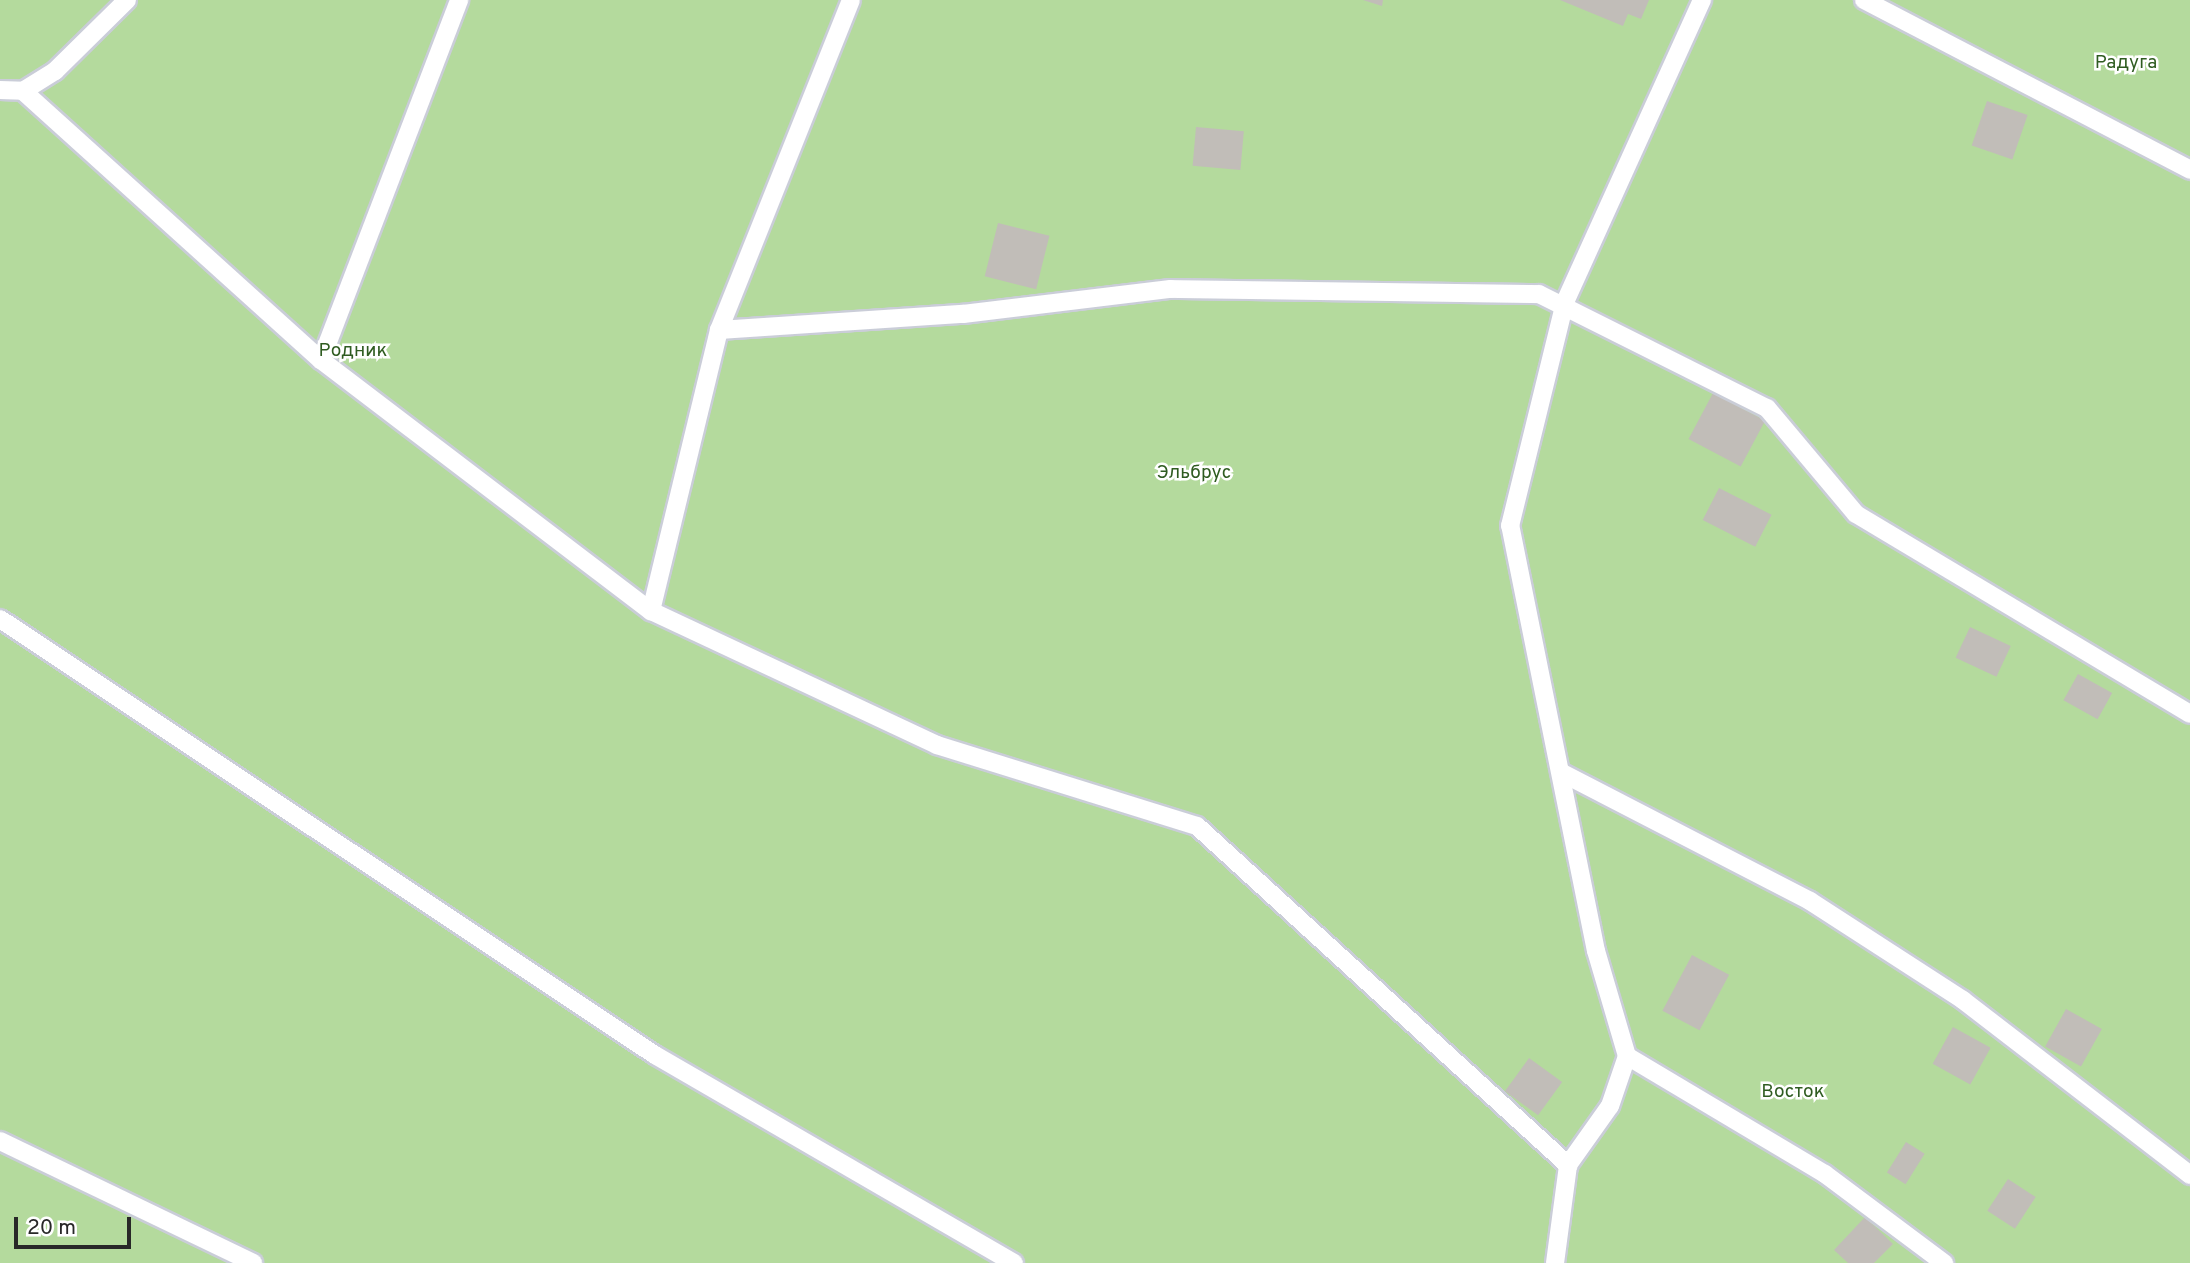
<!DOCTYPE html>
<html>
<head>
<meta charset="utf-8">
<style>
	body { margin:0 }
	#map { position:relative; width:2190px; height:1263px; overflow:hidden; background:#e9e3db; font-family:Overpass,sans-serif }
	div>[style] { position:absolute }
	.green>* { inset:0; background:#b4da9d; transform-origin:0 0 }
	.building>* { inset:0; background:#c1bdb8; transform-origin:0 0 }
	.roads { filter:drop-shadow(2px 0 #cacdd8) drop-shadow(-2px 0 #cacdd8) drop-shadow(0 2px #cacdd8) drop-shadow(0 -2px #cacdd8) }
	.lane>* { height:18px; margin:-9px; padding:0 9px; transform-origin:9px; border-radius:9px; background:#fff }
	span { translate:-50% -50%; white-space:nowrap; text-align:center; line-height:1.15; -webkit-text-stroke:5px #fff; paint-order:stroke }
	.park-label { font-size:19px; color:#2f5c21 }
	.scale { position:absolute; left:14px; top:1217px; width:117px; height:32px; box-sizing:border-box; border:4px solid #282828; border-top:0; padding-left:9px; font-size:21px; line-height:24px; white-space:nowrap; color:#282828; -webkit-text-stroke:5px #fff; paint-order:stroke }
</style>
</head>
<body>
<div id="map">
	<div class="green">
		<i style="left:0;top:0;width:2190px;height:1263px"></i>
	</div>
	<div class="building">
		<i style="clip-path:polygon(1363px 0,1383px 0,1382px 6px)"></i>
		<i style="clip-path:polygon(1560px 0,1649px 0,1641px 19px,1628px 14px,1623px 26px)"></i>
		<i style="left:1987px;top:101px;width:43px;height:47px;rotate:19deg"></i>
		<i style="left:1196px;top:127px;width:48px;height:39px;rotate:5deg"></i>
		<i style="left:998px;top:223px;width:53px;height:55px;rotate:14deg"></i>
		<i style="left:1713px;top:393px;width:59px;height:52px;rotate:28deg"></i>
		<i style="left:1719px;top:488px;width:59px;height:36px;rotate:27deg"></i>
		<i style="left:1970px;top:627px;width:45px;height:34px;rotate:25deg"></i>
		<i style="left:2078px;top:674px;width:39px;height:30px;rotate:29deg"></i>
		<i style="left:1692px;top:955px;width:42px;height:63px;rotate:28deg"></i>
		<i style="left:2066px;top:1009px;width:41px;height:43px;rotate:29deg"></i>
		<i style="left:1953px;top:1027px;width:43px;height:42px;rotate:29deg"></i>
		<i style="left:1529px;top:1058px;width:41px;height:41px;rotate:36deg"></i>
		<i style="left:1906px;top:1142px;width:22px;height:36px;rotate:32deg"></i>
		<i style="left:2008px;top:1179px;width:33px;height:38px;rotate:33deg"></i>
		<i style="clip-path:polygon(1865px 1217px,1893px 1244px,1874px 1263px,1848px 1263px,1834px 1250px)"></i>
	</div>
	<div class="roads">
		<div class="lane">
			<i style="left:1864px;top:0;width:368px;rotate:27.5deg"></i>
			<i style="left:0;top:90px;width:23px;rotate:2deg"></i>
			<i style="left:23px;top:91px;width:38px;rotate:-32deg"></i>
			<i style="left:55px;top:71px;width:101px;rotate:-44.6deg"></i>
			<i style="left:23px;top:91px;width:401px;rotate:42.1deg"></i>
			<i style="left:321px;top:360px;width:415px;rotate:37.3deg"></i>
			<i style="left:651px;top:611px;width:316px;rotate:25.1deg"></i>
			<i style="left:937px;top:745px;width:272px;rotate:17.3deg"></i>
			<i style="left:1197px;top:826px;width:503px;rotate:42.42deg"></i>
			<i style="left:719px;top:330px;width:245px;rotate:-3.8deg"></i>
			<i style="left:963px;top:314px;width:209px;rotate:-6.9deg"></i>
			<i style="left:1171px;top:289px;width:368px;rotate:0.8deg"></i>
			<i style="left:1539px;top:294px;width:255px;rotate:26.6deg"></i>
			<i style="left:1767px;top:408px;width:138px;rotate:50deg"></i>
			<i style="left:1856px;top:514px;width:389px;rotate:30.9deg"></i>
			<i style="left:321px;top:360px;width:386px;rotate:-69deg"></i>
			<i style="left:651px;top:611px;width:289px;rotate:-76.4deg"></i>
			<i style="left:719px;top:330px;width:355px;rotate:-68.2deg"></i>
			<i style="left:0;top:619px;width:787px;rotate:33.65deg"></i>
			<i style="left:655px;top:1055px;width:415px;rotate:30.1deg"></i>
			<i style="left:1562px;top:773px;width:279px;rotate:27.3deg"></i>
			<i style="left:1810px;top:901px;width:182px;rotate:32.9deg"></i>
			<i style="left:1963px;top:1000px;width:287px;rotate:37.6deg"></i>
			<i style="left:1627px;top:1056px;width:230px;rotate:30.8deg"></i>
			<i style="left:1825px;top:1174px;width:149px;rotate:36.8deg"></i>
			<i style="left:0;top:1141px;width:281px;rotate:25.7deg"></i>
			<i style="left:1555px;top:1263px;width:99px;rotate:-82.4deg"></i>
			<i style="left:1568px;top:1165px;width:72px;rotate:-54.6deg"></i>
			<i style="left:1610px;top:1106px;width:53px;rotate:-71.2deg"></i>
			<i style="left:1627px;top:1056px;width:109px;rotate:-106.4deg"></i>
			<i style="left:1596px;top:951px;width:434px;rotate:-101.4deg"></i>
			<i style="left:1510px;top:526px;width:231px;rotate:-76.2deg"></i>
			<i style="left:1565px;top:302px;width:332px;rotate:-65.6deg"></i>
		</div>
	</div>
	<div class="park-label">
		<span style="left:2126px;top:64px">Радуга</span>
		<span style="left:353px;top:352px">Родник</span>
		<span style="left:1194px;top:474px">Эльбрус</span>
		<span style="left:1793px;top:1093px">Восток</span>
	</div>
	<div class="scale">20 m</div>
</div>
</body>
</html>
